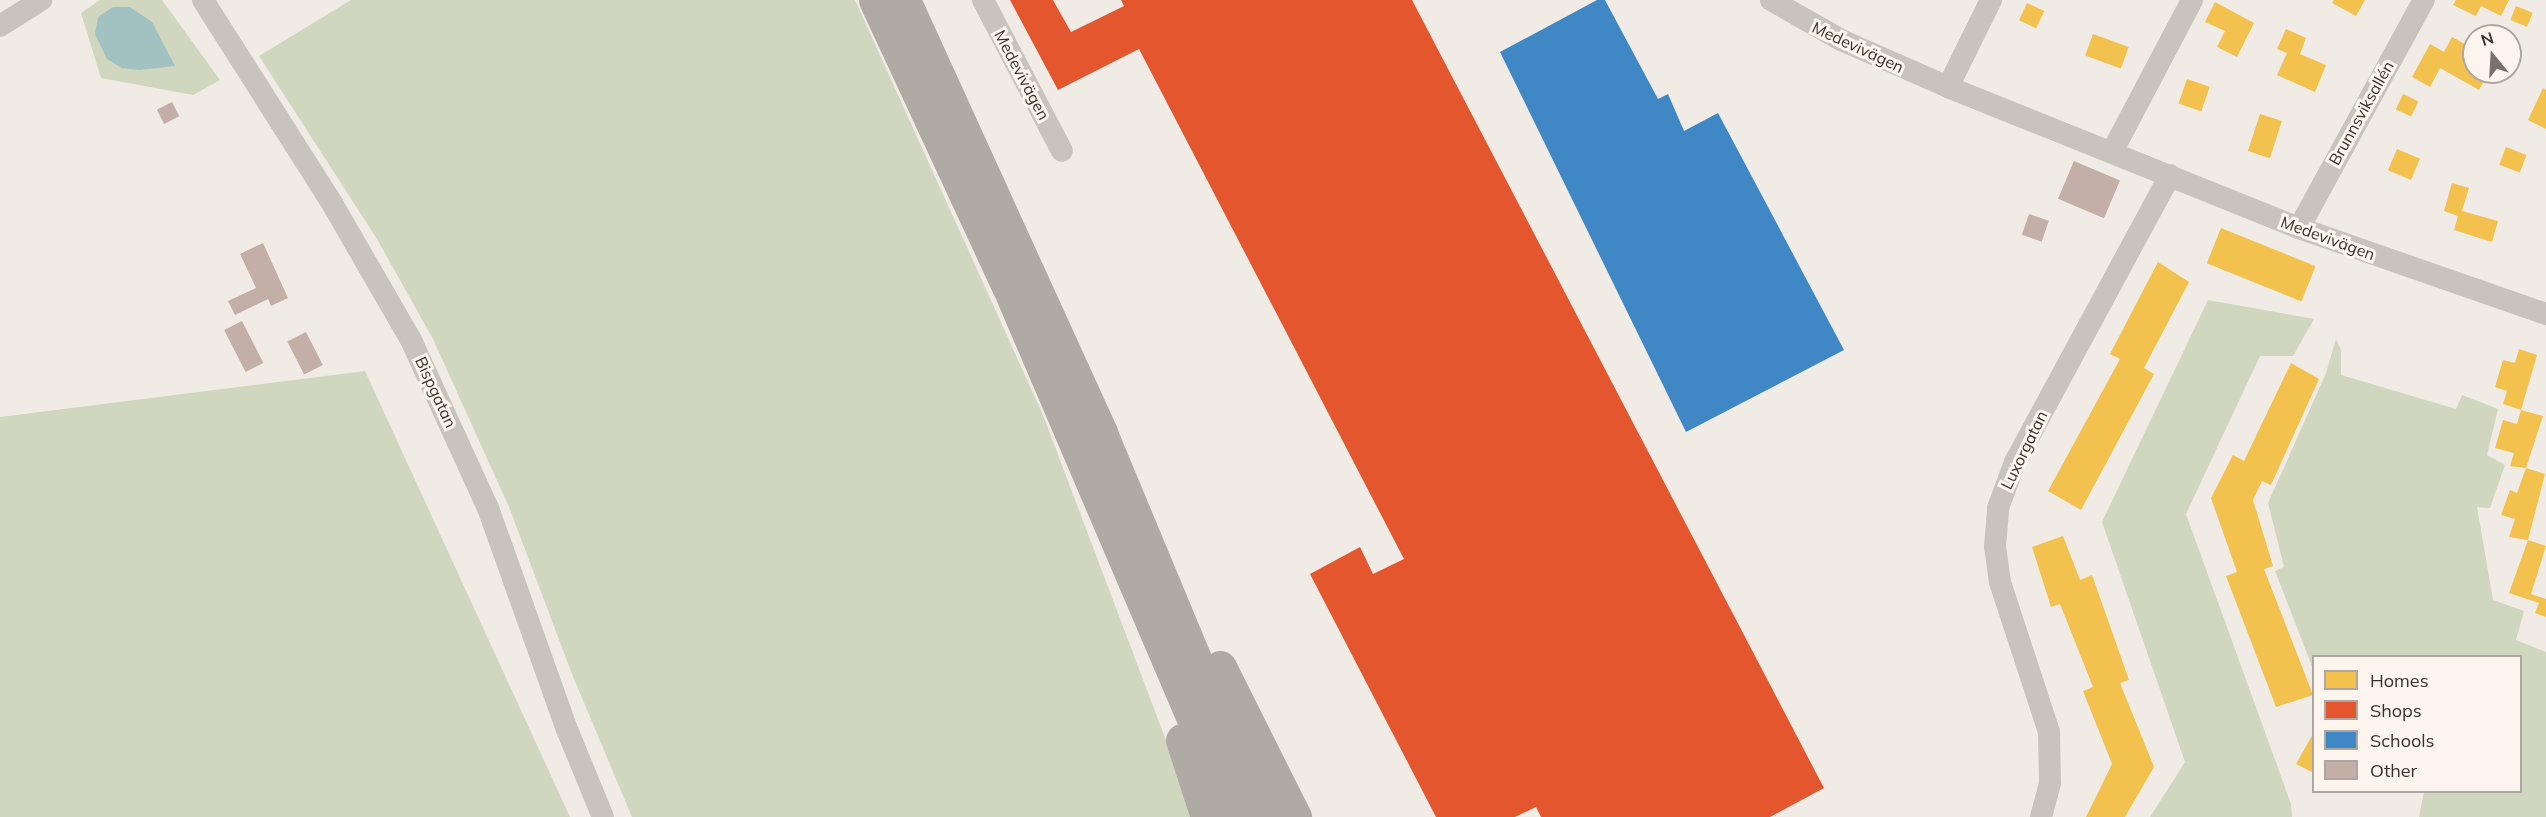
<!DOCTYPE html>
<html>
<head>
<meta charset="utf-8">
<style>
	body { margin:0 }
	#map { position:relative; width:2546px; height:817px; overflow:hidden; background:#f0ebe5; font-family:Mulish,sans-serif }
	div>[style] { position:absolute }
	.green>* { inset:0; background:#d1d6bf }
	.water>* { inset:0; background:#a1c2c1 }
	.homes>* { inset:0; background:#f2c14e; transform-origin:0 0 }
	.shops>* { inset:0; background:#e4572e }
	.schools>* { inset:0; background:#3f88c5 }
	.building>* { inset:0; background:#c3afa7; transform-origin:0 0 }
	.minor>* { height:22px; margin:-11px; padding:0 11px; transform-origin:11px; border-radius:11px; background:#c9c3be }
	.highway>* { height:33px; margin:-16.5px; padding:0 16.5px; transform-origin:16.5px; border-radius:16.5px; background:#afaaa4 }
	span { translate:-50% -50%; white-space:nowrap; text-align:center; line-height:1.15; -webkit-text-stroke:6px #fbf5ee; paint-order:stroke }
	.street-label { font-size:16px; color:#3b302b }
	.legend { position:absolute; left:2312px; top:655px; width:210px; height:138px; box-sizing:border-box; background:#fbf5ee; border:2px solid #aea6a0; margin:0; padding:8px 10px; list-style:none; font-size:18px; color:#3b302b }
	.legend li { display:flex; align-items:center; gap:12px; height:30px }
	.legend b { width:30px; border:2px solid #aea6a0 }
	.north { position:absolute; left:2462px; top:24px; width:60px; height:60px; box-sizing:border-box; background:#fbf5ee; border:2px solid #aea6a0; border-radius:50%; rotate:342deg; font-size:16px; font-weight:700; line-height:24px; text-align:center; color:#3b302b }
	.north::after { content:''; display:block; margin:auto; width:21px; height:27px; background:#7a716c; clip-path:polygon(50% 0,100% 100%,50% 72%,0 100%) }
</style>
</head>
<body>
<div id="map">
	<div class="green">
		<i style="clip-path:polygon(100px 0,162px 0,220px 80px,193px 95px,101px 78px,81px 13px)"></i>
		<i style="clip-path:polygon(351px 0,855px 0,1043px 415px,1195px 817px,632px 817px,572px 674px,509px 507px,433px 339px,377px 239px,259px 56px)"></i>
		<i style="clip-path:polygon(2208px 300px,2314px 319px,2293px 356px,2260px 356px,2186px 514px,2291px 804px,2292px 817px,2150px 817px,2185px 762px,2102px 522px)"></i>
		<i style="clip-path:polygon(2336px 339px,2341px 350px,2341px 375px,2456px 409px,2462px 395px,2498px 409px,2487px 455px,2505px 465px,2490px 508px,2477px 507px,2493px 600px,2524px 611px,2516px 640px,2546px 652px,2546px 817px,2419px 817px,2424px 792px,2520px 792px,2520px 656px,2314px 656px,2313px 669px,2275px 571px,2284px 567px,2268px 503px,2326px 373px)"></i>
		<i style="clip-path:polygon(365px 371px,570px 817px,0 817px,0 417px)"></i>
	</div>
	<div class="water">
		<i style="clip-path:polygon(113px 7px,130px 7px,152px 22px,175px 66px,139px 70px,122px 68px,107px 59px,95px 34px,98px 17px)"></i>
	</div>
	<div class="homes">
		<i style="clip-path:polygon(2334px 0,2365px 0,2356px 16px,2332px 3px)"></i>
		<i style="clip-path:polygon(2456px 0,2509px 0,2501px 16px,2481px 6px,2476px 16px,2453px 5px)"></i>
		<i style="clip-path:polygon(2215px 2px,2254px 23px,2237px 57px,2217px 47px,2225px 31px,2205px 22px)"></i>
		<i style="left:2027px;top:3px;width:19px;height:19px;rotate:25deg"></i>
		<i style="left:2516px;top:6px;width:18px;height:15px;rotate:22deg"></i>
		<i style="clip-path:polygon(2286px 29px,2306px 38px,2300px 54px,2326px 65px,2315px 92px,2277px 75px,2287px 53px,2277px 49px)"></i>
		<i style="left:2093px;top:34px;width:38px;height:23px;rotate:20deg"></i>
		<i style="clip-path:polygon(2452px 37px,2474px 49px,2474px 72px,2489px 72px,2479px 90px,2440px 68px,2430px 87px,2412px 77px,2430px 44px,2444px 52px)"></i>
		<i style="left:2187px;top:79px;width:24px;height:26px;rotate:19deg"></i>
		<i style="clip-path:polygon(2543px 88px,2546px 90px,2546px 129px,2528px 120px)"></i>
		<i style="left:2403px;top:94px;width:17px;height:17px;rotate:25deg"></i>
		<i style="left:2260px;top:114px;width:23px;height:39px;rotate:18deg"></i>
		<i style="left:2506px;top:147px;width:22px;height:19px;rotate:21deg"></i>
		<i style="left:2397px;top:149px;width:25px;height:23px;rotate:23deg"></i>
		<i style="clip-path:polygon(2452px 183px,2469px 188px,2462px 211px,2498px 221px,2492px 242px,2454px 230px,2458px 216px,2444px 211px)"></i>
		<i style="left:2221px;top:228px;width:102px;height:38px;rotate:22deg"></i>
		<i style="clip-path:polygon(2158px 262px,2189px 282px,2144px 368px,2154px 374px,2081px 510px,2048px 491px,2120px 359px,2110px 354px)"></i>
		<i style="clip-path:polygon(2519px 349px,2537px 355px,2521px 410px,2503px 404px,2507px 391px,2495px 387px,2503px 360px,2515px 363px)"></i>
		<i style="clip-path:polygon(2291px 363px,2319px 379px,2271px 485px,2262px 481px,2253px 500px,2273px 566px,2264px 569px,2313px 695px,2276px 707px,2226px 576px,2237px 572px,2211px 498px,2233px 455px,2244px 461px)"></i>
		<i style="clip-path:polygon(2521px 410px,2543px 416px,2526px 468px,2510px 466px,2514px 453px,2495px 448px,2503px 420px,2517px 424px)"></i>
		<i style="clip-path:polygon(2526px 468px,2545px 474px,2528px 540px,2509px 537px,2515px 519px,2501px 515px,2510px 490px,2517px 493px)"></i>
		<i style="clip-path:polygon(2063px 536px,2080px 580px,2092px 575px,2129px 680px,2120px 683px,2154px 767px,2125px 817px,2086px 817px,2112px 764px,2083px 691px,2093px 687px,2060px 604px,2051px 607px,2032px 547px)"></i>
		<i style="clip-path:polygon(2528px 540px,2546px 546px,2531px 594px,2546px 599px,2546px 617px,2535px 613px,2539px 603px,2509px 593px)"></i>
		<i style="clip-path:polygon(2314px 732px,2314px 773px,2296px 764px)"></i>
	</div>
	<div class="shops">
		<i style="clip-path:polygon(1010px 0,1053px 0,1071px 32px,1124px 6px,1121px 0,1412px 0,1824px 788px,1770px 817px,1541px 817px,1536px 807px,1515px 817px,1436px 817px,1310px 574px,1360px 547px,1373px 574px,1404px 559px,1139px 49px,1058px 90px)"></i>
	</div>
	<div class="schools">
		<i style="clip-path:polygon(1597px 0,1605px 0,1658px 99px,1668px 94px,1684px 131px,1718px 113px,1844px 350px,1686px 432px,1500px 52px)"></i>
	</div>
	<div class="building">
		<i style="left:172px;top:102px;width:16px;height:17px;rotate:63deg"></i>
		<i style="left:2074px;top:161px;width:50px;height:41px;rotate:23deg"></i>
		<i style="left:2029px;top:214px;width:21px;height:22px;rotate:19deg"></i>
		<i style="clip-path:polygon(263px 243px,288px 298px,271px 306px,268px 299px,235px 315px,228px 301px,256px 288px,240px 254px)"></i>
		<i style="left:242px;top:321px;width:47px;height:20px;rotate:63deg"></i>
		<i style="left:306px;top:332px;width:37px;height:21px;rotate:63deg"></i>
	</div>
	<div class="minor">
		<i style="left:203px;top:0;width:243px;rotate:57.6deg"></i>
		<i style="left:333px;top:205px;width:156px;rotate:60deg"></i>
		<i style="left:411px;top:340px;width:185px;rotate:65.4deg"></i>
		<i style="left:488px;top:508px;width:232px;rotate:70.4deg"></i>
		<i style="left:566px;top:727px;width:97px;rotate:67.7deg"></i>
		<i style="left:983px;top:0;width:170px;rotate:62.4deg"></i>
		<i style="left:1771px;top:0;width:81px;rotate:29.7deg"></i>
		<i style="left:1841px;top:40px;width:117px;rotate:23.7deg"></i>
		<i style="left:1948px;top:87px;width:378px;rotate:21.9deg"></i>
		<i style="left:2299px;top:228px;width:262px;rotate:19.2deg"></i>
		<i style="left:0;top:26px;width:49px;rotate:-32.4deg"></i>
		<i style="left:1948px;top:87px;width:97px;rotate:-63.7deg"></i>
		<i style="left:2112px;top:152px;width:172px;rotate:-62.2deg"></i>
		<i style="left:2299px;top:228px;width:260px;rotate:-61.3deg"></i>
		<i style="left:2041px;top:817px;width:35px;rotate:-75deg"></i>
		<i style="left:2050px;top:783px;width:51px;rotate:-91.1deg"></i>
		<i style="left:2049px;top:732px;width:158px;rotate:-108.1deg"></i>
		<i style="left:2000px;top:582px;width:36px;rotate:-98deg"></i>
		<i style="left:1995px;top:546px;width:38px;rotate:-85deg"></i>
		<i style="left:1998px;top:508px;width:49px;rotate:-69.7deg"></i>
		<i style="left:2015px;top:462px;width:326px;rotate:-61.6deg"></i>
	</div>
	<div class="highway">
		<i style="left:875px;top:0;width:315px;rotate:65.1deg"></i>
		<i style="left:1008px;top:286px;width:577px;rotate:66.85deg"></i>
		<i style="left:904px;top:0;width:476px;rotate:65.5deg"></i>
		<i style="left:1101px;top:433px;width:416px;rotate:67.4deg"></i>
		<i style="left:1220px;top:667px;width:168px;rotate:63.4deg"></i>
		<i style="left:1182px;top:740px;width:81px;rotate:72deg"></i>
	</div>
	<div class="street-label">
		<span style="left:1858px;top:47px;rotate:25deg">Medevivägen</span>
		<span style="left:1022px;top:75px;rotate:62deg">Medevivägen</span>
		<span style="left:2361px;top:113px;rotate:-61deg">Brunnsviksallén</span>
		<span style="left:2328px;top:238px;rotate:20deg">Medevivägen</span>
		<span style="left:436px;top:392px;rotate:65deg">Bispgatan</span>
		<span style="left:2024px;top:450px;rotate:-64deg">Luxorgatan</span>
	</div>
	<ul class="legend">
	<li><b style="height:16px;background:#f2c14e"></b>Homes</li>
	<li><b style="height:16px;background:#e4572e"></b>Shops</li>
	<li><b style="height:16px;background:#3f88c5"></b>Schools</li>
	<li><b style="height:16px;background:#c3afa7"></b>Other</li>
	</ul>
	<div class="north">N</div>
</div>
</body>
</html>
